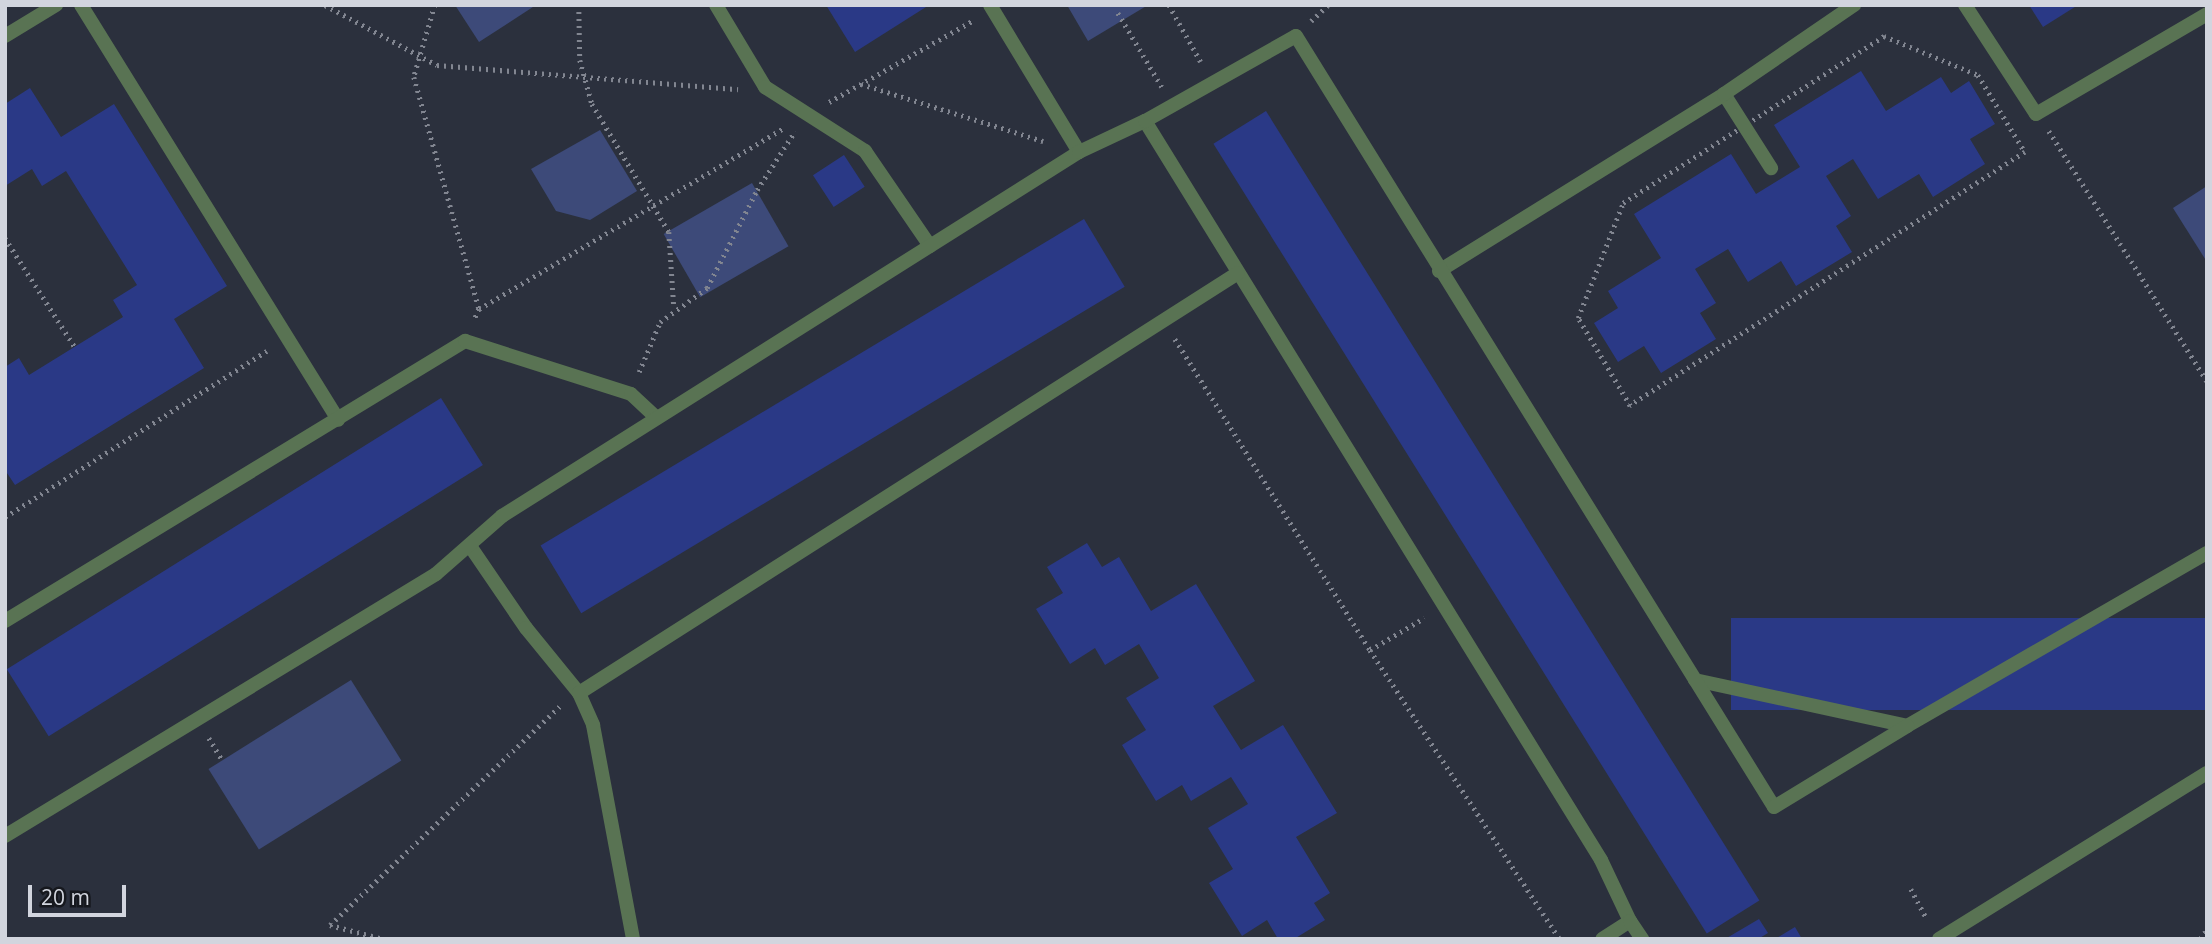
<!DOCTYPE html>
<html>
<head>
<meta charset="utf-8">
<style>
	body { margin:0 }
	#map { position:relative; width:2212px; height:944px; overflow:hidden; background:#2b303d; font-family:"Open Sans",sans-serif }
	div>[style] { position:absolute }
	.green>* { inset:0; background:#3d4a79; transform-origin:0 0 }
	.building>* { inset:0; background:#2a3986; transform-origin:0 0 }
	.path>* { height:4.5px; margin-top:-2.25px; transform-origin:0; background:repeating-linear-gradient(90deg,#828691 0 2px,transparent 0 7px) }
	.service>* { height:14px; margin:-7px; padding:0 7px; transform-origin:7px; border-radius:7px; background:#597353 }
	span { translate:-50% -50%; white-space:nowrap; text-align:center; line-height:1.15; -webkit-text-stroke:6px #16181e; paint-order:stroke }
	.frame { position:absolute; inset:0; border:7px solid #d2d5de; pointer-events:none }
	.scale { position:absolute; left:28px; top:885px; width:98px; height:32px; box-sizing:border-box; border:4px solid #d2d5de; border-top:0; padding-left:9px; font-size:21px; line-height:24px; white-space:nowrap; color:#d2d5de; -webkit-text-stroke:5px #16181e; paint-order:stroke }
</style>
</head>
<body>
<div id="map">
	<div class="green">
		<i style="clip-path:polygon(455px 5px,536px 5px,479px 42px)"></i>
		<i style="clip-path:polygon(1067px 5px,1148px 5px,1088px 41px)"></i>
		<i style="clip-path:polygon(600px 130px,637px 191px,590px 220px,556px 211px,531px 169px)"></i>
		<i style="left:752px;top:183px;width:73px;height:102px;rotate:60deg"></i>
		<i style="clip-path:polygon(2207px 186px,2207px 262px,2173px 208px)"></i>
		<i style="left:351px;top:680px;width:95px;height:168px;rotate:58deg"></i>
	</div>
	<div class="building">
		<i style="clip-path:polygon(826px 5px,925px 5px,926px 7px,855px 52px)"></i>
		<i style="clip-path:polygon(2029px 5px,2078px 5px,2043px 27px)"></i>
		<i style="clip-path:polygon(1861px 71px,1886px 111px,1941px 77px,1951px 93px,1969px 81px,1995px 124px,1970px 139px,1985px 164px,1933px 197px,1919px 174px,1878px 199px,1853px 159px,1826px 176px,1851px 216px,1836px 226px,1852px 252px,1796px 286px,1781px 261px,1748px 282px,1728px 249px,1695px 269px,1716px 303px,1700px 313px,1716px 339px,1661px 373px,1644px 346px,1618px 362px,1594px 323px,1618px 308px,1608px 291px,1661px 258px,1634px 214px,1731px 154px,1756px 194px,1800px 167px,1774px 125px)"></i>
		<i style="clip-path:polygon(30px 88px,61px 137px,114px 104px,227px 286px,174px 319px,204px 368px,15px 485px,5px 470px,5px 367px,19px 358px,29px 375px,123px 317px,113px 300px,137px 285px,66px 171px,42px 186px,32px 169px,5px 186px,5px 104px)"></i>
		<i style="left:1266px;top:111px;width:931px;height:62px;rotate:58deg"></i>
		<i style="left:844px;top:155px;width:38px;height:37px;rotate:57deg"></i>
		<i style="left:1084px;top:219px;width:79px;height:634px;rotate:59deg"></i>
		<i style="left:441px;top:398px;width:79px;height:512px;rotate:58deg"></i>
		<i style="clip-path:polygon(1087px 543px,1102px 567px,1119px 557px,1151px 611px,1196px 584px,1255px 681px,1213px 706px,1241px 750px,1283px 725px,1337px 813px,1296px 837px,1330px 893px,1314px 903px,1325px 920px,1294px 939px,1278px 939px,1267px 920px,1242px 936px,1209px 883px,1233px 869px,1208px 828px,1248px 804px,1231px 777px,1191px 801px,1182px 785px,1156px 801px,1122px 745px,1146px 730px,1126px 698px,1159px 678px,1139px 644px,1105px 665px,1095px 648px,1070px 664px,1036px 609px,1063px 593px,1047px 567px)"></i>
		<i style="left:2207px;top:618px;width:92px;height:476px;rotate:90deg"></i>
		<i style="clip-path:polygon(1759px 919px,1768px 933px,1758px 939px,1725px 939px)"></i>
		<i style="clip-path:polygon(1795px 927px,1802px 939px,1775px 939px)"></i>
	</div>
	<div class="path">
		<i style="left:325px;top:5px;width:127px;rotate:28.2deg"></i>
		<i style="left:437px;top:65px;width:302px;rotate:4.6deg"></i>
		<i style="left:435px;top:5px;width:75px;rotate:106.3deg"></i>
		<i style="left:414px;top:77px;width:241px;rotate:74.3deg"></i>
		<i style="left:479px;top:309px;width:13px;rotate:113deg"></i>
		<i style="left:579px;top:5px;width:55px;rotate:89deg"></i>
		<i style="left:580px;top:60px;width:46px;rotate:74.7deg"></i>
		<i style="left:592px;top:104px;width:149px;rotate:59deg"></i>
		<i style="left:669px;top:232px;width:76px;rotate:86.2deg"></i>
		<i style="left:1169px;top:5px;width:65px;rotate:60.7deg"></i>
		<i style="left:1118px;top:13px;width:86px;rotate:59.3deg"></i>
		<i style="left:1311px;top:21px;width:23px;rotate:-43deg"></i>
		<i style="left:1884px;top:36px;width:102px;rotate:22.5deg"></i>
		<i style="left:1978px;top:75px;width:90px;rotate:58.6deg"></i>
		<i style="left:2025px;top:152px;width:470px;rotate:147.3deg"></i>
		<i style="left:1630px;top:406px;width:102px;rotate:-120.6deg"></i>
		<i style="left:1578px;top:318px;width:123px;rotate:-68.6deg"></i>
		<i style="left:1623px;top:203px;width:310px;rotate:-32.6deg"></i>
		<i style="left:861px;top:84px;width:191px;rotate:17.4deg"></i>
		<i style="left:829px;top:102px;width:167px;rotate:-29.5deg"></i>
		<i style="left:2049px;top:131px;width:296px;rotate:57.7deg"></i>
		<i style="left:5px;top:238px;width:130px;rotate:57.3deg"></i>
		<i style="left:479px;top:309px;width:356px;rotate:-30.7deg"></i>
		<i style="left:1175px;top:339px;width:367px;rotate:57.9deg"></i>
		<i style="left:1370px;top:650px;width:346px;rotate:56.7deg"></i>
		<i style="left:639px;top:372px;width:54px;rotate:-67.2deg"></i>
		<i style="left:660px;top:322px;width:58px;rotate:-35.9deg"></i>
		<i style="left:707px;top:288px;width:110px;rotate:-63deg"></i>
		<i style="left:757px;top:190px;width:70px;rotate:-57.2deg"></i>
		<i style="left:5px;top:517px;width:310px;rotate:-32.4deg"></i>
		<i style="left:1370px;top:650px;width:63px;rotate:-30.7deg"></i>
		<i style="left:209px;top:738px;width:26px;rotate:59deg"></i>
		<i style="left:1911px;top:889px;width:34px;rotate:62deg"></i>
		<i style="left:330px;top:925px;width:318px;rotate:-43.6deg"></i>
		<i style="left:330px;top:925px;width:55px;rotate:14.8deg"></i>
		<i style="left:2200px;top:939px;width:12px;rotate:-55deg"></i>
	</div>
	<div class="service">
		<i style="left:81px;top:5px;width:488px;rotate:58.2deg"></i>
		<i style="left:716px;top:5px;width:96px;rotate:59.1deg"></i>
		<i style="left:765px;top:87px;width:119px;rotate:32.6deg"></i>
		<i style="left:865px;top:151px;width:115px;rotate:55.6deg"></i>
		<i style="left:990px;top:5px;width:172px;rotate:58.8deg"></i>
		<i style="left:1965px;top:5px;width:130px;rotate:56.9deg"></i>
		<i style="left:2036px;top:114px;width:198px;rotate:-30.3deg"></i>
		<i style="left:5px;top:36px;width:60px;rotate:-31.3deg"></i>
		<i style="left:1724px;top:94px;width:88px;rotate:57.6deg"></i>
		<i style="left:1145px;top:121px;width:868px;rotate:58.32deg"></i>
		<i style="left:1601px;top:860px;width:68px;rotate:64.6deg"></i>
		<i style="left:1630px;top:921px;width:33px;rotate:147deg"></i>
		<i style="left:1439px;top:271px;width:335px;rotate:-31.8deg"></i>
		<i style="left:1724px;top:94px;width:158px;rotate:-34.4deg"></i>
		<i style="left:470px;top:546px;width:99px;rotate:55.7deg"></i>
		<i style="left:526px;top:628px;width:84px;rotate:50.8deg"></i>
		<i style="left:579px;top:693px;width:781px;rotate:-32.51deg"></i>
		<i style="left:5px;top:621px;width:539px;rotate:-31.33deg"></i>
		<i style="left:465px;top:341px;width:174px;rotate:17.7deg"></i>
		<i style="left:631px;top:394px;width:35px;rotate:43deg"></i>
		<i style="left:1695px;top:680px;width:217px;rotate:12.2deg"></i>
		<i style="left:1907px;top:726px;width:346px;rotate:-30deg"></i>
		<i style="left:579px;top:693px;width:35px;rotate:66deg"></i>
		<i style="left:593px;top:725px;width:218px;rotate:79.4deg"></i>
		<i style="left:5px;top:836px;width:504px;rotate:-31.29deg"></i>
		<i style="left:436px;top:574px;width:88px;rotate:-41.3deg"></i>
		<i style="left:502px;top:516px;width:682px;rotate:-32.25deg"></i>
		<i style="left:1079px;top:152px;width:73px;rotate:-25.2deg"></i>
		<i style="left:1145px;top:121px;width:173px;rotate:-29.4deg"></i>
		<i style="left:1296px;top:36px;width:907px;rotate:58.2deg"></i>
		<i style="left:1774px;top:807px;width:156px;rotate:-31.3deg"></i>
		<i style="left:1630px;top:921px;width:22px;rotate:56deg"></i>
		<i style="left:1939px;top:939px;width:315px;rotate:-31.8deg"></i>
	</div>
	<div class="frame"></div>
	<div class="scale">20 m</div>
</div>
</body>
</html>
